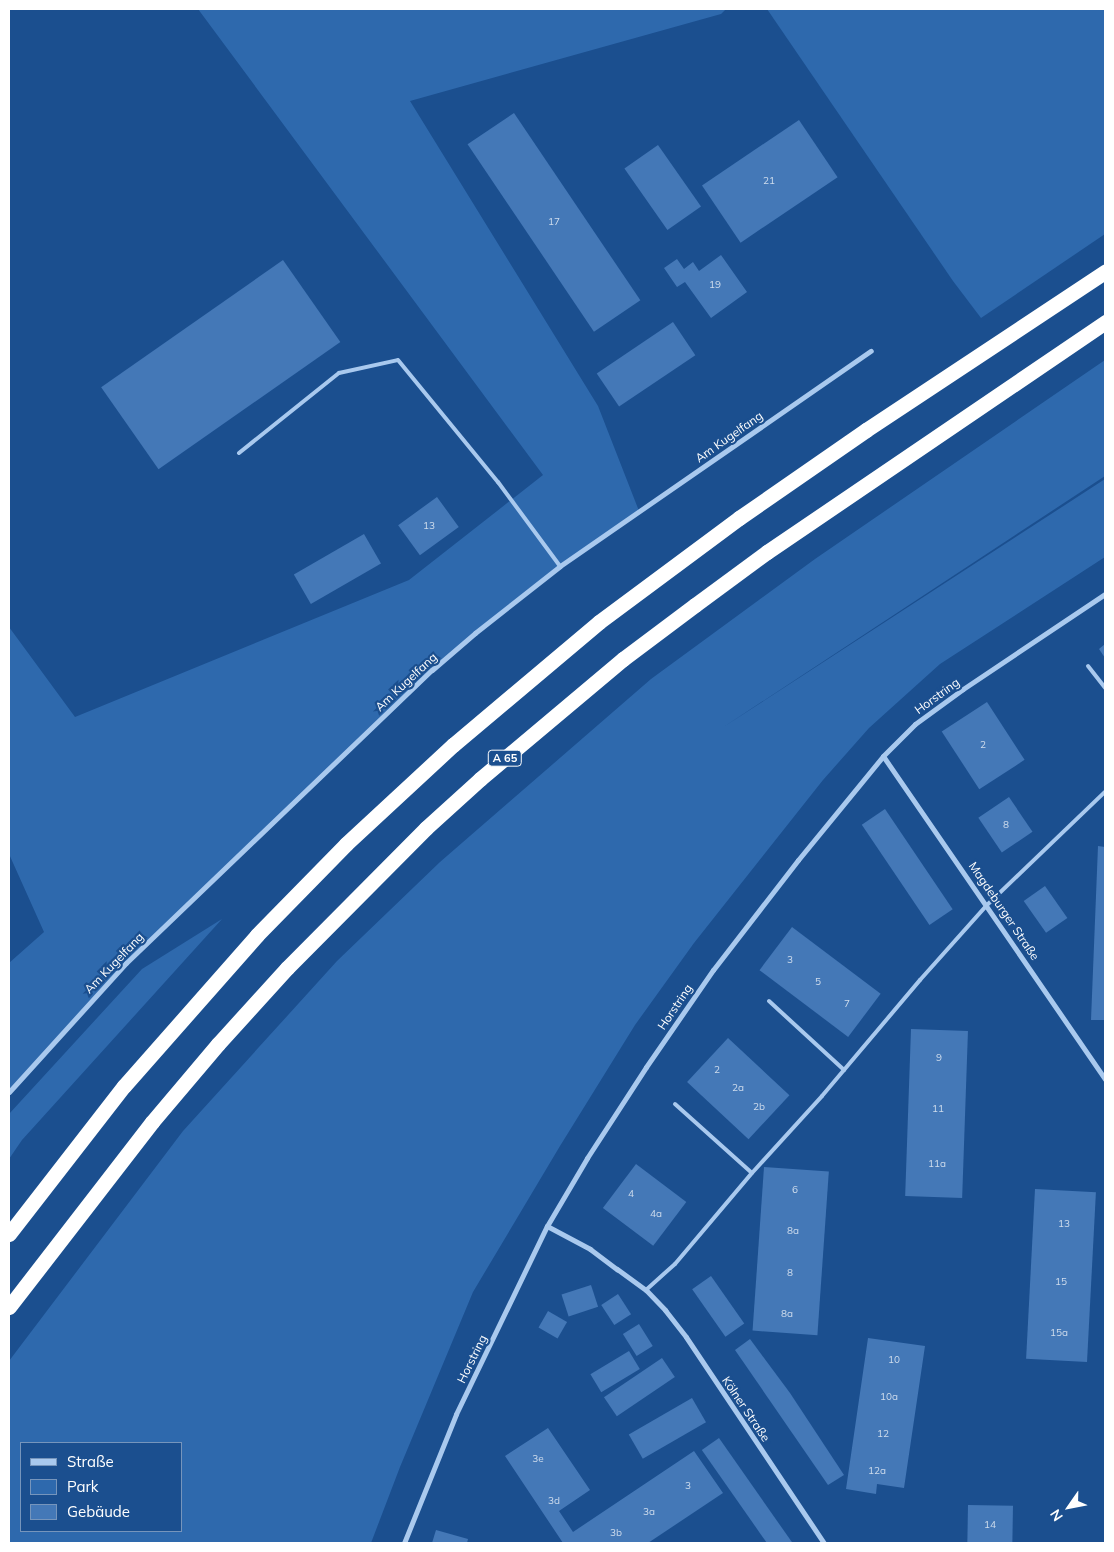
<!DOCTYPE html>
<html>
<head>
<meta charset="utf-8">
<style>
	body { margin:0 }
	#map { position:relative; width:1114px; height:1552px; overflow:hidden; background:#1b4f8f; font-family:Mulish,sans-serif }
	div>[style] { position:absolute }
	.green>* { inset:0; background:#2e69ad }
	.building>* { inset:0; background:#4478b7; transform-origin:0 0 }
	.service>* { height:4px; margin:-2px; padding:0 2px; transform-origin:2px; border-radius:2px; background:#a9c9ee }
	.minor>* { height:5px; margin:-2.5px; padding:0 2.5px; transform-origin:2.5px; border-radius:2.5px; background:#a9c9ee }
	.motorway>* { height:15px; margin:-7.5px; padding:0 7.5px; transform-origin:7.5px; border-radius:7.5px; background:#fff }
	span { translate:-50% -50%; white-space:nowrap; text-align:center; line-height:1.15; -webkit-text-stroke:4.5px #1b4f8f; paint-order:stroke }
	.number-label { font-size:10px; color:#d0dded }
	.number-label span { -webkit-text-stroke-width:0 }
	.shield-label span { padding:1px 4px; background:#1b4f8f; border:1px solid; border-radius:4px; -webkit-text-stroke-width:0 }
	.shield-label { font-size:11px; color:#fff; font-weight:700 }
	.street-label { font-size:12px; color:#fff }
	.frame { position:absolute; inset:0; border:10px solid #fff; pointer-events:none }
	.legend { position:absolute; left:20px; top:1442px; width:162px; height:90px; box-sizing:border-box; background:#1b4f8f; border:1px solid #7695bc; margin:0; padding:6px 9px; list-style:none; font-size:15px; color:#fff }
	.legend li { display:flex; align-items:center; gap:10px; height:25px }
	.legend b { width:25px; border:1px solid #7695bc }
	.north { position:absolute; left:1044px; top:1482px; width:50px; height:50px; -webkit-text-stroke:4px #1b4f8f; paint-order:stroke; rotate:237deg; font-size:14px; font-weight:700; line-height:20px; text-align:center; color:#fff }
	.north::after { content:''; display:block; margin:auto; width:18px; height:22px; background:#fff; clip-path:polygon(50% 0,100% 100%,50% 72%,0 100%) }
</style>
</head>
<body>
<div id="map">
	<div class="green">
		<i style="clip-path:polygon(198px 9px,726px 9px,721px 14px,410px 101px,598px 406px,639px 511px,560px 566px,475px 633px,126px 963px,9px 1092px,9px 963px,44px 932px,9px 854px,9px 627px,75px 717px,409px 580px,543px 475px)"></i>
		<i style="clip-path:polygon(767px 9px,1105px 9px,1105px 234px,981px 318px,953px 281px)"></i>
		<i style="clip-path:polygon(evenodd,1105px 360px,1105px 476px,722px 728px,1105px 479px,1105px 557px,940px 664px,869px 728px,823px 780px,694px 943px,635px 1025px,560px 1146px,473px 1292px,400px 1467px,371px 1543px,9px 1543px,9px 1361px,183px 1131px,337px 961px,440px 862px,651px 679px,815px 559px,1105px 360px,21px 1443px,181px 1443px,181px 1531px,21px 1531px,21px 1443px)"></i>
		<i style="clip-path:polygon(222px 919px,22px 1140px,9px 1159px,9px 1114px,142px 969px)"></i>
	</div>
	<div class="building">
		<i style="left:514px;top:113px;width:226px;height:56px;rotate:56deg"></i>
		<i style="left:799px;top:120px;width:69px;height:117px;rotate:56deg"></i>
		<i style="left:658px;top:145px;width:75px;height:41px;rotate:55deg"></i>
		<i style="clip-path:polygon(721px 255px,747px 292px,711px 318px,685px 282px,677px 287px,664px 268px,677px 259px,684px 269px,693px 262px,699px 271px)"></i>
		<i style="left:283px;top:260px;width:100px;height:222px;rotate:55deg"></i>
		<i style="left:673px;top:322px;width:40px;height:92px;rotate:56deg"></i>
		<i style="left:437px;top:497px;width:37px;height:48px;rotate:54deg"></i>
		<i style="left:364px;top:534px;width:34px;height:81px;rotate:60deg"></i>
		<i style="clip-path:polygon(1105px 644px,1105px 658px,1099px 649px)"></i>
		<i style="left:987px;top:702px;width:69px;height:54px;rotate:57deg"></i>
		<i style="left:1009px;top:797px;width:42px;height:37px;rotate:56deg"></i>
		<i style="left:885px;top:809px;width:121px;height:28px;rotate:56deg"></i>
		<i style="clip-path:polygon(1098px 846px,1105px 847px,1105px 1020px,1091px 1020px)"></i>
		<i style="left:1045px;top:886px;width:39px;height:26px;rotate:55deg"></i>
		<i style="left:792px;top:927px;width:111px;height:54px;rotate:37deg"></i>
		<i style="left:911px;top:1029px;width:57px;height:167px;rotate:2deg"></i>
		<i style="left:728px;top:1038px;width:84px;height:60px;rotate:43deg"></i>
		<i style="left:636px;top:1164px;width:63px;height:55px;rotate:37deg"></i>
		<i style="left:764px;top:1167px;width:65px;height:164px;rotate:4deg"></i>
		<i style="left:1035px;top:1189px;width:61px;height:170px;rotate:3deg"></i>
		<i style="left:711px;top:1276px;width:58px;height:23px;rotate:55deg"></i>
		<i style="left:591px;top:1285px;width:23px;height:31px;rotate:72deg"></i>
		<i style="left:618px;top:1294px;width:24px;height:20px;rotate:57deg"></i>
		<i style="left:548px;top:1311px;width:22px;height:19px;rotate:30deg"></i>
		<i style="left:639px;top:1324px;width:26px;height:19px;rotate:58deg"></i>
		<i style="clip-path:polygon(868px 1338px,925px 1346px,904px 1488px,877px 1484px,876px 1494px,846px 1489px)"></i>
		<i style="clip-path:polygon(750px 1339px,790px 1393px,844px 1475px,828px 1485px,735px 1350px)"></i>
		<i style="left:629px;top:1351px;width:21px;height:45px;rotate:59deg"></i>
		<i style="left:662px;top:1358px;width:23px;height:70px;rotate:56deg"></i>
		<i style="left:692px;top:1398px;width:28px;height:73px;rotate:60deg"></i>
		<i style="clip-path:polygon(548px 1428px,590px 1490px,559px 1511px,573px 1532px,694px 1451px,723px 1493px,648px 1543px,563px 1543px,505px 1456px)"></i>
		<i style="left:719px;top:1438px;width:128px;height:21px;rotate:55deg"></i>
		<i style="left:968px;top:1505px;width:45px;height:38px;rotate:1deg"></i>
		<i style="clip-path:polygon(436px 1530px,468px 1539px,467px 1543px,432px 1543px)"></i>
	</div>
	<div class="service">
		<i style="left:239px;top:453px;width:128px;rotate:-38.7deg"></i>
		<i style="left:339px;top:373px;width:60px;rotate:-12.4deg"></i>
		<i style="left:398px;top:360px;width:158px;rotate:50.7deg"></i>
		<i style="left:498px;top:482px;width:104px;rotate:53.6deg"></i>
		<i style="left:1088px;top:666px;width:28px;rotate:52deg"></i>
		<i style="left:769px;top:1001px;width:102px;rotate:42.6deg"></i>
		<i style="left:675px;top:1104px;width:103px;rotate:41.9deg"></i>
		<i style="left:646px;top:1290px;width:39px;rotate:-42deg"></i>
		<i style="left:675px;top:1264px;width:119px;rotate:-49.8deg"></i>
		<i style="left:752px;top:1173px;width:104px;rotate:-47.7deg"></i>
		<i style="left:822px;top:1096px;width:152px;rotate:-49.8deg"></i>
		<i style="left:920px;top:980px;width:101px;rotate:-48.2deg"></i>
		<i style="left:987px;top:905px;width:163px;rotate:-43.8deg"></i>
	</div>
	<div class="minor">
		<i style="left:883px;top:756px;width:392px;rotate:55.5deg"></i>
		<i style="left:9px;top:1092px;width:174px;rotate:-47.8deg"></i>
		<i style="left:126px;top:963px;width:424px;rotate:-43.8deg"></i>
		<i style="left:432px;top:670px;width:57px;rotate:-40.7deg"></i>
		<i style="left:475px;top:633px;width:108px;rotate:-38.2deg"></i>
		<i style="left:560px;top:566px;width:378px;rotate:-34.7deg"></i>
		<i style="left:547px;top:1226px;width:49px;rotate:28.1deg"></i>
		<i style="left:590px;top:1249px;width:34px;rotate:37deg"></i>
		<i style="left:617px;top:1269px;width:36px;rotate:36deg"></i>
		<i style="left:646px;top:1290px;width:28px;rotate:46deg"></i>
		<i style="left:665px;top:1310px;width:34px;rotate:52deg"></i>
		<i style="left:686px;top:1337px;width:248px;rotate:56.2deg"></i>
		<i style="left:404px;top:1543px;width:139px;rotate:-68deg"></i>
		<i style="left:456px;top:1414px;width:209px;rotate:-64.2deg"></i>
		<i style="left:547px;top:1226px;width:79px;rotate:-59.5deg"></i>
		<i style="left:587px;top:1158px;width:108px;rotate:-57deg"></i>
		<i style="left:646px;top:1067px;width:118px;rotate:-55.4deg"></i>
		<i style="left:713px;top:970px;width:139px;rotate:-52.3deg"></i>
		<i style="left:798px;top:860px;width:134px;rotate:-50.7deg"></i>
		<i style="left:883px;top:756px;width:45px;rotate:-45deg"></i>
		<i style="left:915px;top:724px;width:59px;rotate:-36.1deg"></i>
		<i style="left:963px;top:689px;width:171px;rotate:-33.8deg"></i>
	</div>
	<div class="motorway">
		<i style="left:9px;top:1234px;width:187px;rotate:-52.2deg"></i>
		<i style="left:124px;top:1086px;width:201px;rotate:-48.6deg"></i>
		<i style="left:257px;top:935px;width:127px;rotate:-45.6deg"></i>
		<i style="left:346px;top:844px;width:146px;rotate:-42.8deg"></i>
		<i style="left:453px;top:745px;width:191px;rotate:-40.1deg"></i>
		<i style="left:599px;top:622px;width:174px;rotate:-36.6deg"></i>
		<i style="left:739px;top:518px;width:155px;rotate:-34.7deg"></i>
		<i style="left:866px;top:430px;width:287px;rotate:-33.5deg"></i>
		<i style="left:9px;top:1307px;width:234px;rotate:-52.3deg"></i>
		<i style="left:152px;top:1122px;width:102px;rotate:-49.8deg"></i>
		<i style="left:218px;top:1044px;width:103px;rotate:-47.8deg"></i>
		<i style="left:287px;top:968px;width:197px;rotate:-45.2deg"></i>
		<i style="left:426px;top:828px;width:73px;rotate:-42.2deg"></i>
		<i style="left:480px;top:779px;width:187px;rotate:-40deg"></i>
		<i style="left:623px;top:659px;width:90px;rotate:-36.9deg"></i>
		<i style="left:695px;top:605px;width:89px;rotate:-36.4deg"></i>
		<i style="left:767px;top:552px;width:409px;rotate:-34.2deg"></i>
	</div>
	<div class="number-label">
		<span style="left:769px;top:181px">21</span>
		<span style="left:554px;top:222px">17</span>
		<span style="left:715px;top:285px">19</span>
		<span style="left:429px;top:526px">13</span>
		<span style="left:983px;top:745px">2</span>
		<span style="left:1006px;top:825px">8</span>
		<span style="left:790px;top:960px">3</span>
		<span style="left:818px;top:982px">5</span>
		<span style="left:847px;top:1004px">7</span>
		<span style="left:939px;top:1058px">9</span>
		<span style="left:717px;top:1070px">2</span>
		<span style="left:738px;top:1088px">2a</span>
		<span style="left:759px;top:1107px">2b</span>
		<span style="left:938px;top:1109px">11</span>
		<span style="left:937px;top:1164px">11a</span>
		<span style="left:795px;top:1190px">6</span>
		<span style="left:631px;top:1194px">4</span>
		<span style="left:656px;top:1214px">4a</span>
		<span style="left:1064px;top:1224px">13</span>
		<span style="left:793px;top:1231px">8a</span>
		<span style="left:790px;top:1273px">8</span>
		<span style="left:1061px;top:1282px">15</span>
		<span style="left:787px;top:1314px">8a</span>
		<span style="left:1059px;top:1333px">15a</span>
		<span style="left:894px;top:1360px">10</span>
		<span style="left:889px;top:1397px">10a</span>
		<span style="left:883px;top:1434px">12</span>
		<span style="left:538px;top:1459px">3e</span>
		<span style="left:877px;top:1471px">12a</span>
		<span style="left:688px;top:1486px">3</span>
		<span style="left:554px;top:1501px">3d</span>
		<span style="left:649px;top:1512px">3a</span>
		<span style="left:990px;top:1525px">14</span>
		<span style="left:616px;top:1533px">3b</span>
	</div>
	<div class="shield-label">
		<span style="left:505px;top:758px">A 65</span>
	</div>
	<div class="street-label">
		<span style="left:729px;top:437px;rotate:-35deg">Am Kugelfang</span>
		<span style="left:406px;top:682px;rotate:-43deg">Am Kugelfang</span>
		<span style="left:937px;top:696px;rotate:-36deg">Horstring</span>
		<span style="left:1004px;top:911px;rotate:56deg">Magdeburger Straße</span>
		<span style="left:114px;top:963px;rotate:-46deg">Am Kugelfang</span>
		<span style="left:675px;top:1007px;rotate:-56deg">Horstring</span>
		<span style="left:472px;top:1359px;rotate:-64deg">Horstring</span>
		<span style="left:746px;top:1409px;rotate:56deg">Kölner Straße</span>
	</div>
	<div class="frame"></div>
	<ul class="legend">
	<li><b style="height:6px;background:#a9c9ee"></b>Straße</li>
	<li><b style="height:14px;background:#2e69ad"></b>Park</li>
	<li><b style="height:14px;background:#4478b7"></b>Gebäude</li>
	</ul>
	<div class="north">N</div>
</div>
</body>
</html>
